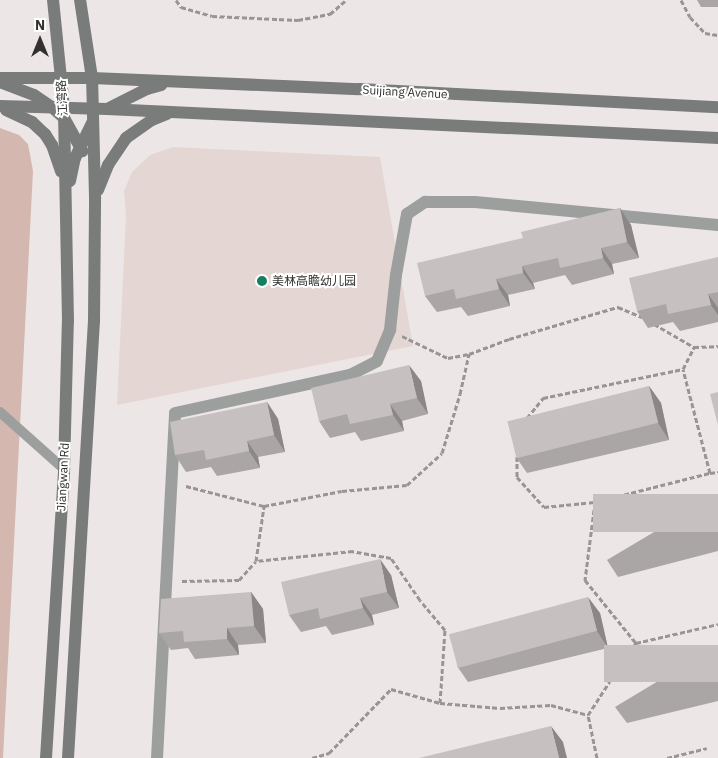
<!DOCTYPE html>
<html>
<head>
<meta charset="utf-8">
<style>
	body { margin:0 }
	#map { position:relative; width:718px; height:758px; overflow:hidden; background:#ece7e6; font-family:"IBM Plex Sans","Noto Sans SC",sans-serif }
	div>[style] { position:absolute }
	.built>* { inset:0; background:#e4d7d3 }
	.green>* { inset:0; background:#d4b7ae }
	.path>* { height:3px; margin-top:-1.5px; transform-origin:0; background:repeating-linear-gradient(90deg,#999594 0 5px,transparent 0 7.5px) }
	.service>* { height:10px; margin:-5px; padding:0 5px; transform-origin:5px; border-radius:5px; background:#9d9f9e }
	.minor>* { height:12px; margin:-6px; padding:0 6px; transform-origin:6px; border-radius:6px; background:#9d9f9e }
	.secondary>* { height:12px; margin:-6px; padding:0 6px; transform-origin:6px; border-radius:6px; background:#797c7a }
	.wall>* { inset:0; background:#aaa6a5 }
	.shaded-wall>* { inset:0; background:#8b8786 }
	.building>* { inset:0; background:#c6c1c0; transform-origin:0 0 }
	.dots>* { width:14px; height:14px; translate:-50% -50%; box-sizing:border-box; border:2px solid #fff; border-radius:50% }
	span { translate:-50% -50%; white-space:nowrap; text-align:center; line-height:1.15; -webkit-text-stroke:4px #fff; paint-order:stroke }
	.street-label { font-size:12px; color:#333130 }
	.poi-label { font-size:12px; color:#333130 }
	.left { translate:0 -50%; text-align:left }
	.north { position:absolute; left:15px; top:15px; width:50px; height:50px; -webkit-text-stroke:4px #fff; paint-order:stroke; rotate:0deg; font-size:14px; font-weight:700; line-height:20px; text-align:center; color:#333130 }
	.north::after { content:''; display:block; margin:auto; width:18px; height:22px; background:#333130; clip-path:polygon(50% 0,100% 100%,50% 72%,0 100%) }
</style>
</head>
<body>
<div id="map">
	<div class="built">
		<i style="clip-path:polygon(173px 147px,380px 157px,413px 346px,117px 405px,126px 216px,124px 191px,132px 172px,150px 155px)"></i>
	</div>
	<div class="green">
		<i style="clip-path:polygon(0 128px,19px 135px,28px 144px,33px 171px,3px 758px,0 758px)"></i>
	</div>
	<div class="path">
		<i style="left:176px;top:0;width:9px;rotate:54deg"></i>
		<i style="left:181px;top:7px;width:32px;rotate:16deg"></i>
		<i style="left:212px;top:16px;width:86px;rotate:2.7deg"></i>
		<i style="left:298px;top:20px;width:33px;rotate:-11deg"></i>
		<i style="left:330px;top:14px;width:21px;rotate:-41deg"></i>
		<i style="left:681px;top:0;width:19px;rotate:62deg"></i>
		<i style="left:690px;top:17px;width:22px;rotate:47deg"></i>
		<i style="left:705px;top:33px;width:13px;rotate:9deg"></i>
		<i style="left:654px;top:324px;width:46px;rotate:29.9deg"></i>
		<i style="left:694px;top:347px;width:24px;rotate:-2deg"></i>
		<i style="left:402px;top:336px;width:51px;rotate:25.6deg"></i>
		<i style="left:448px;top:358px;width:21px;rotate:-11deg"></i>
		<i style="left:527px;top:418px;width:26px;rotate:-51deg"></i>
		<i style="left:543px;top:398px;width:143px;rotate:-11.7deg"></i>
		<i style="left:517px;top:456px;width:21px;rotate:90deg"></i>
		<i style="left:517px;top:477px;width:40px;rotate:48deg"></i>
		<i style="left:544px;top:507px;width:51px;rotate:-5.6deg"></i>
		<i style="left:595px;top:502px;width:119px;rotate:-14.2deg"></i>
		<i style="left:710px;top:473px;width:107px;rotate:-104.6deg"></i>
		<i style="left:683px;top:369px;width:25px;rotate:-63deg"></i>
		<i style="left:710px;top:473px;width:8px;rotate:-7deg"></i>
		<i style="left:186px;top:486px;width:81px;rotate:14.4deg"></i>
		<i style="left:595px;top:502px;width:79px;rotate:97.3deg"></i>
		<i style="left:585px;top:580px;width:81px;rotate:51deg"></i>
		<i style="left:182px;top:581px;width:57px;rotate:-1deg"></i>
		<i style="left:239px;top:580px;width:25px;rotate:-48deg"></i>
		<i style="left:617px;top:672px;width:35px;rotate:-57deg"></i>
		<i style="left:636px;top:643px;width:84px;rotate:-13deg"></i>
		<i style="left:440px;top:703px;width:73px;rotate:-86.1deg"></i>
		<i style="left:445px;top:630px;width:39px;rotate:-130deg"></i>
		<i style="left:420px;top:600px;width:51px;rotate:-124.6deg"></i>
		<i style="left:391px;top:558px;width:39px;rotate:-170deg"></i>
		<i style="left:353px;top:551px;width:98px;rotate:174.1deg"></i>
		<i style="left:256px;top:561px;width:56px;rotate:-81.7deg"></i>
		<i style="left:264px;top:506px;width:79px;rotate:-10.9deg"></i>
		<i style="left:342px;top:491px;width:65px;rotate:-5.3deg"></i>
		<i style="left:407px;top:485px;width:47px;rotate:-42.4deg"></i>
		<i style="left:442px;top:453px;width:62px;rotate:-73deg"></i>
		<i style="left:460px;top:394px;width:41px;rotate:-77.3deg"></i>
		<i style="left:469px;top:354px;width:43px;rotate:-20.6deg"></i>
		<i style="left:509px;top:339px;width:114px;rotate:-16.4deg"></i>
		<i style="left:618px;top:307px;width:26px;rotate:23deg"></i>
		<i style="left:312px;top:758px;width:18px;rotate:-16deg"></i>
		<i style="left:329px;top:753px;width:89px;rotate:-45.9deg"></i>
		<i style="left:391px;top:689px;width:51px;rotate:15.9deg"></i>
		<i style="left:440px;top:703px;width:60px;rotate:4.8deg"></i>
		<i style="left:500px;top:708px;width:51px;rotate:-3.4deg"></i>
		<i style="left:551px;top:705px;width:38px;rotate:15deg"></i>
		<i style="left:597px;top:758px;width:44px;rotate:-101.8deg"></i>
		<i style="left:588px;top:715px;width:40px;rotate:-57.1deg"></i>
		<i style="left:667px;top:758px;width:41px;rotate:-14deg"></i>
	</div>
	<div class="service">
		<i style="left:0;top:412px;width:86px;rotate:41.7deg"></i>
	</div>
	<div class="minor">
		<i style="left:157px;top:758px;width:345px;rotate:-87deg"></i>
		<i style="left:175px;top:413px;width:179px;rotate:-12.3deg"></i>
		<i style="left:350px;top:375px;width:30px;rotate:-27deg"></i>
		<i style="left:377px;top:361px;width:34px;rotate:-67deg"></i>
		<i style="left:390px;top:330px;width:55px;rotate:-83.8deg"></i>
		<i style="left:396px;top:275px;width:62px;rotate:-79.8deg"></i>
		<i style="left:407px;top:214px;width:22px;rotate:-34deg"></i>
		<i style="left:425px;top:202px;width:50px"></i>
		<i style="left:475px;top:202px;width:244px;rotate:5.4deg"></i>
	</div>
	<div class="secondary">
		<i style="left:0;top:78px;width:92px"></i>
		<i style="left:92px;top:78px;width:267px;rotate:2.4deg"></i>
		<i style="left:359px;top:89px;width:359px;rotate:2.9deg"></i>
		<i style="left:0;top:82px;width:36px;rotate:21deg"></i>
		<i style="left:34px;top:95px;width:23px;rotate:34deg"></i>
		<i style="left:53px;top:108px;width:15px;rotate:42deg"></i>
		<i style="left:64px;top:118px;width:38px;rotate:61deg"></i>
		<i style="left:0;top:106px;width:107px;rotate:1.6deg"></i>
		<i style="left:107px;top:109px;width:612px;rotate:2.72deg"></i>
		<i style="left:109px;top:108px;width:42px;rotate:-26.6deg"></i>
		<i style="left:147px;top:89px;width:15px;rotate:-16deg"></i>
		<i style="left:6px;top:110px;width:29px;rotate:25deg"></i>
		<i style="left:32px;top:122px;width:18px;rotate:43deg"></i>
		<i style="left:45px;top:134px;width:13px;rotate:58deg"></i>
		<i style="left:52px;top:145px;width:28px;rotate:71deg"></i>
		<i style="left:70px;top:181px;width:24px;rotate:-78deg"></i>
		<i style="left:75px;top:158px;width:39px;rotate:-64deg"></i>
		<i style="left:98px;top:190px;width:27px;rotate:-68deg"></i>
		<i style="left:108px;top:165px;width:32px;rotate:-56deg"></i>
		<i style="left:126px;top:138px;width:32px;rotate:-35deg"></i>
		<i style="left:152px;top:120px;width:16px;rotate:-22deg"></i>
		<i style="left:46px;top:758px;width:290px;rotate:-86.4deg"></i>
		<i style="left:64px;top:469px;width:148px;rotate:-88.5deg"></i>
		<i style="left:68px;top:321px;width:213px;rotate:-91.1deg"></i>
		<i style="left:64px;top:108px;width:109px;rotate:-95.8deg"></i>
		<i style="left:68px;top:758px;width:438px;rotate:-86.6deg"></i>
		<i style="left:94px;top:321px;width:124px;rotate:-89.5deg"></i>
		<i style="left:95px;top:197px;width:119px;rotate:-91.4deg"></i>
		<i style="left:92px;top:78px;width:79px;rotate:-98.7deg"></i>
	</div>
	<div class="wall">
		<i style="clip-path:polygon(697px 0,718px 0,718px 7px,701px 7px)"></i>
		<i style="clip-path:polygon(620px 208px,631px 225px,639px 258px,612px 264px,614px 274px,572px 285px,565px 275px,533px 283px,535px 289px,508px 295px,510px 306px,468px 316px,461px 307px,437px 312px,425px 296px,523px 238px)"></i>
		<i style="clip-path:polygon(718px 257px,718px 322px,680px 331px,673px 322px,648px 328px,637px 311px)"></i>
		<i style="clip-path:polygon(421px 381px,428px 414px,402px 421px,404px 431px,361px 441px,355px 432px,330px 438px,319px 421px)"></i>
		<i style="clip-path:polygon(649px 386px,661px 403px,669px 440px,527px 473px,516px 457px)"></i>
		<i style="clip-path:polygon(267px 402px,278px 419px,285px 452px,258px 457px,260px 468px,217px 476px,211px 467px,186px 472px,175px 455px)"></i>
		<i style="clip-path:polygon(718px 494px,718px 551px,618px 577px,607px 560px)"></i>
		<i style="clip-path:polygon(391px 575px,399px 608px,372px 615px,374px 625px,332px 635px,326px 626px,301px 632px,289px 615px)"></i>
		<i style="clip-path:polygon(251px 592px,263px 609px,266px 643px,238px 645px,239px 655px,195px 659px,188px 648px,171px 650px,159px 633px)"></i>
		<i style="clip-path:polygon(600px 613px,608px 648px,468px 682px,457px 666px)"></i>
		<i style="clip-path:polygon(718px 645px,718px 701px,627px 723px,615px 707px)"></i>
	</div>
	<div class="shaded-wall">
		<i style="clip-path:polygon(620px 208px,631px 225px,639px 258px,627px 242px)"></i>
		<i style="clip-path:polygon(601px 248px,612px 264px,614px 274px,603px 258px)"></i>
		<i style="clip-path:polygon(522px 266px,533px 283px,535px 289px,523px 273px)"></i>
		<i style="clip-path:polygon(496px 279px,508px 295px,510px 306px,499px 289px)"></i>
		<i style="clip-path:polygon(708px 294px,718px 308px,718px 315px,711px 305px)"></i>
		<i style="clip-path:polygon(409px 365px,421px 381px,428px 414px,417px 398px)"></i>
		<i style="clip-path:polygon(649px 386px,661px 403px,669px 440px,658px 423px)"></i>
		<i style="clip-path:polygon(267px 402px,278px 419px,285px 452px,274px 435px)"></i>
		<i style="clip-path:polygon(390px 404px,402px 421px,404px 431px,393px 415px)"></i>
		<i style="clip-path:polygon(247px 441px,258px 457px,260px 468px,249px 451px)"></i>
		<i style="clip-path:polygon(380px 559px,391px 575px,399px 608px,387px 592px)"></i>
		<i style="clip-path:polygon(251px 592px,263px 609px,266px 643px,254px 626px)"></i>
		<i style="clip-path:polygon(588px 597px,600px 613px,608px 648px,597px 631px)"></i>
		<i style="clip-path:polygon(360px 598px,372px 615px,374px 625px,363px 608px)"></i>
		<i style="clip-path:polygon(227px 628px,238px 645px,239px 655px,227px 639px)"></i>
		<i style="clip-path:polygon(551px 726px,563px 742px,567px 758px,559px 758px)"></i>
	</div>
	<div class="building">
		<i style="clip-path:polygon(620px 208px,627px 242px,601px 248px,603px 258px,560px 268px,558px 258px,522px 266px,523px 273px,496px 279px,499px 289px,456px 299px,454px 289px,425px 296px,417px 263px,523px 238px,521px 232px)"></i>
		<i style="clip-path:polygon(718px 257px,718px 292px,708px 294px,711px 305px,668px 314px,666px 304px,637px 311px,629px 278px)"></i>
		<i style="clip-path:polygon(409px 365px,417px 398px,390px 404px,393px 415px,350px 424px,347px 414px,319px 421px,311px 388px)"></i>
		<i style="left:649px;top:386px;width:38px;height:146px;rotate:76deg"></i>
		<i style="clip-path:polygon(718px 392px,718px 425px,710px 394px)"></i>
		<i style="clip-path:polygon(267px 402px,274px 435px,247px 441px,249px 451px,206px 460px,204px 450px,175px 455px,170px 422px)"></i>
		<i style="left:718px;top:494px;width:38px;height:125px;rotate:90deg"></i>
		<i style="clip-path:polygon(380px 559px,387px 592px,360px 598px,363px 608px,320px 619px,318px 608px,289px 615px,281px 582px)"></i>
		<i style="clip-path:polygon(251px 592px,254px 626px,227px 628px,227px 639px,184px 642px,183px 631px,159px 633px,161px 599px)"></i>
		<i style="left:588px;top:597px;width:35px;height:144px;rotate:75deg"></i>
		<i style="left:718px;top:645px;width:37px;height:114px;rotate:90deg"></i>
		<i style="clip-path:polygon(551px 726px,559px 758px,419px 758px)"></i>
	</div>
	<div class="dots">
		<i style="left:262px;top:281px;background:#11815e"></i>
	</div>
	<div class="street-label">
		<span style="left:405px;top:92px;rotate:3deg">Suijiang Avenue</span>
		<span style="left:62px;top:98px;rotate:-94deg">江湾路</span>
		<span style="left:63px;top:477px;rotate:-87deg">Jiangwan Rd</span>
	</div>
	<div class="poi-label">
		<span class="left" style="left:272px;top:281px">美林高瞻幼儿园</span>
	</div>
	<div class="north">N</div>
</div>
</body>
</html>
